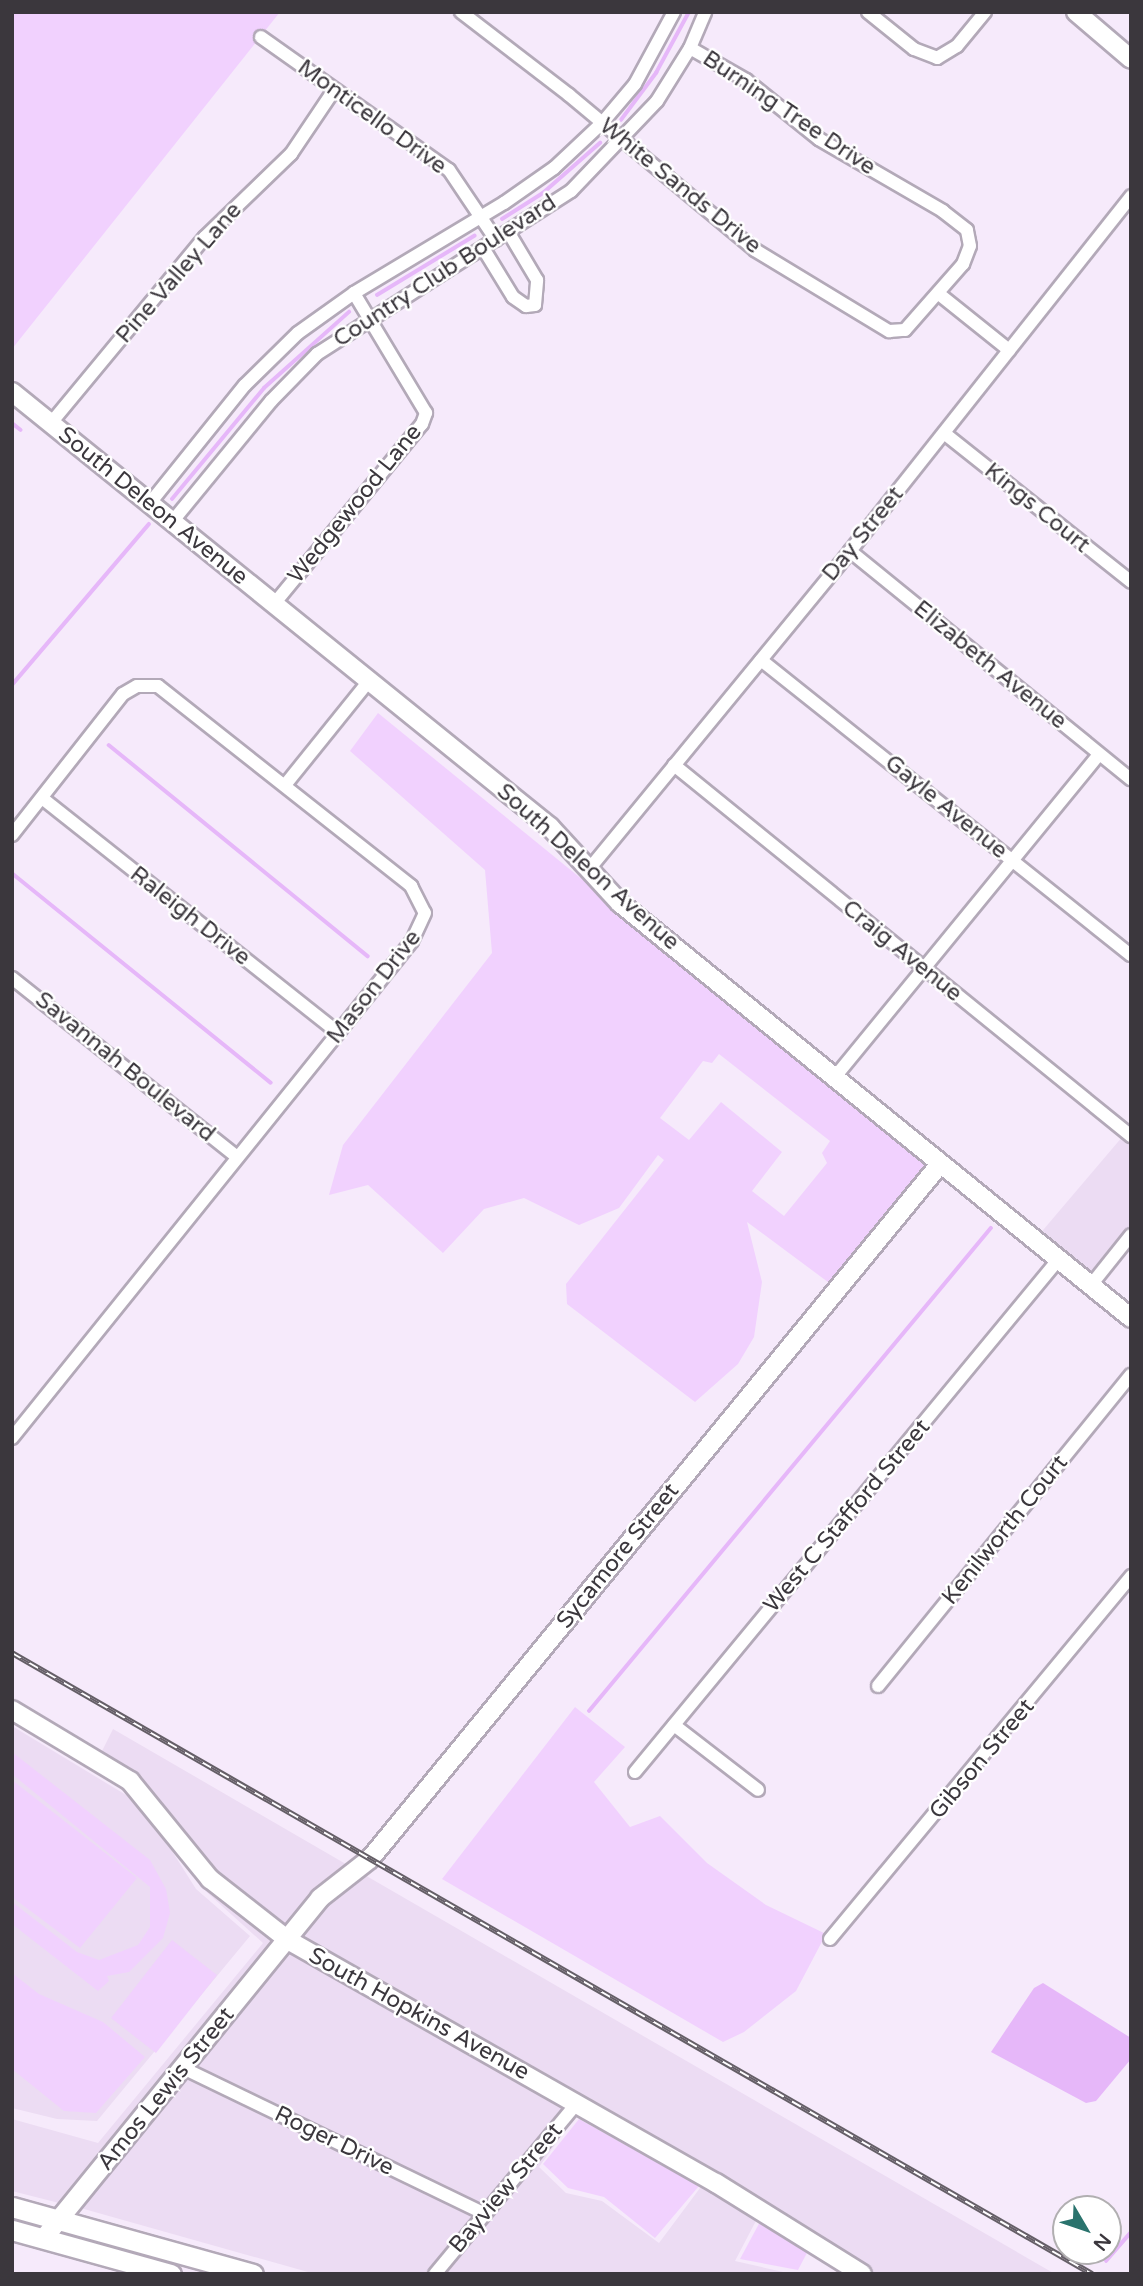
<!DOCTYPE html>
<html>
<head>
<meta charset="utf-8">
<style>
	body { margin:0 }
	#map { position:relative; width:1143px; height:2286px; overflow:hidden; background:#f6eafb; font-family:"Varela Round",sans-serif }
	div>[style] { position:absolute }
	.built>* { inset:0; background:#ecdcf3 }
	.green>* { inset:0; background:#f1d1fe; transform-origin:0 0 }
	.water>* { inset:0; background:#e6b7f9 }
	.stream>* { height:3.5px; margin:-1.75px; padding:0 1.75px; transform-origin:1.75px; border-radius:1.75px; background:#e6b7f9 }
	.roads { filter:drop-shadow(2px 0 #b3a9b8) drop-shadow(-2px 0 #b3a9b8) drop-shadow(0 2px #b3a9b8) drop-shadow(0 -2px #b3a9b8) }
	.street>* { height:12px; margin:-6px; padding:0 6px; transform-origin:6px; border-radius:6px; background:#fff }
	.secondary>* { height:18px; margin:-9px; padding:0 9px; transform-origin:9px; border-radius:9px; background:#fff }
	.primary>* { height:19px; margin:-9.5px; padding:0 9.5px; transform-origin:9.5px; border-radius:9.5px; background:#fff }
	.rail>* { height:6px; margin-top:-3px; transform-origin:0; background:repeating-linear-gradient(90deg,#fff 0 10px,#655f67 0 20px); box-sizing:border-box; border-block:2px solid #655f67 }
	span { translate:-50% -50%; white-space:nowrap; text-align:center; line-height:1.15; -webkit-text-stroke:5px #fff; paint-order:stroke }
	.street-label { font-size:23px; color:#3b373d }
	.frame { position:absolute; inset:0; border:14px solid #3b373d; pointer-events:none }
	.north { position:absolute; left:1052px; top:2195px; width:70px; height:70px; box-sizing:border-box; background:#fff; border:2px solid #b1afb1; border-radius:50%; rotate:129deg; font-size:19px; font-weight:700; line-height:28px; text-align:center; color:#3b373d }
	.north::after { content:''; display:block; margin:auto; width:24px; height:32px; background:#2a736d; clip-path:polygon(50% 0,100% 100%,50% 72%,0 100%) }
</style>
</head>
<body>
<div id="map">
	<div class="built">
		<i style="clip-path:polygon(1123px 1136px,1131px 1143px,1131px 1225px,1089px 1277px,1038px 1236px)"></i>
		<i style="clip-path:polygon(12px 1726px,131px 1798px,158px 1829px,196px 1889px,250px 1936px,97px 2121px,57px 2119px,12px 2108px)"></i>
		<i style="clip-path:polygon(113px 1729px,351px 1867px,286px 1932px,245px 1903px,203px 1861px,150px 1791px,100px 1755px)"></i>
		<i style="clip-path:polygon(127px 1785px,279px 1941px,63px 2204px,12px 2191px,12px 2119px,98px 2143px,263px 1943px,200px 1886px)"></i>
		<i style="clip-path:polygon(363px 1874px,1055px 2274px,870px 2274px,297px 1939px,325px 1902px)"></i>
		<i style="clip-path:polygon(289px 1948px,568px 2104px,482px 2206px,193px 2066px)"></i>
		<i style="clip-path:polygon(186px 2075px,475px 2215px,427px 2274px,315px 2274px,77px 2207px)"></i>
		<i style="clip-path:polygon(evenodd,579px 2110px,759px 2215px,735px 2261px,792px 2274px,444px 2274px,579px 2110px,577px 2114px,703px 2184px,659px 2243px,602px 2201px,566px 2193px,539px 2167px,577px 2114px)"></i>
	</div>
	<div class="green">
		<i style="clip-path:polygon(12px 12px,280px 12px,264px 32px,258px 29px,253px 38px,257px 41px,12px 349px)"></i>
		<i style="clip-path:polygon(evenodd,378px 713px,928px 1161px,832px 1285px,747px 1222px,762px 1282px,754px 1337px,738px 1364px,695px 1402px,567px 1304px,566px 1284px,664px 1160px,658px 1155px,619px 1208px,579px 1225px,524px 1198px,484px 1209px,443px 1253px,368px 1185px,329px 1195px,343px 1145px,492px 953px,485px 870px,350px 751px,378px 713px,719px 1054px,830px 1141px,822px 1153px,827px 1163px,784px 1216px,752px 1191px,782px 1152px,721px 1102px,689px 1140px,660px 1118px,703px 1061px,712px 1063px,719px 1054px)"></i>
		<i style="clip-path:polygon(575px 1707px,625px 1747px,594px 1782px,630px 1827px,660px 1816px,707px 1863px,766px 1905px,826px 1934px,796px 1991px,744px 2032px,723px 2042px,442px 1879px)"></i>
		<i style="clip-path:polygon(12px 1752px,150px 1860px,166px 1889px,170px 1913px,163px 1938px,129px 1972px,107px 1976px,109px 1981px,98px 1991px,12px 1924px,12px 1902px,77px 1952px,99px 1960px,138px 1945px,150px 1927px,150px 1887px,12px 1774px)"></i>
		<i style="clip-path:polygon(12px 1780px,137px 1878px,80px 1948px,12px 1897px)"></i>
		<i style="left:172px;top:1940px;width:57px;height:99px;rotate:38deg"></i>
		<i style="clip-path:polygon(12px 1973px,39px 1994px,103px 2022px,145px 2057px,96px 2113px,64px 2111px,12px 2069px)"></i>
		<i style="clip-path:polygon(579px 2119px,699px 2186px,655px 2238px,604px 2197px,568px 2188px,543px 2164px)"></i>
		<i style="clip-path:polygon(761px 2220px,809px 2249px,798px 2270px,740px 2259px)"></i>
	</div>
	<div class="water">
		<i style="clip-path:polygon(1043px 1983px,1131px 2038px,1131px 2059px,1096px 2101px,1086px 2103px,991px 2052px,1034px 1988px)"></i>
	</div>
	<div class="stream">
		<i style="left:621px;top:120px;width:59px;rotate:-53.3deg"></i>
		<i style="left:656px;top:73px;width:69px;rotate:-61.6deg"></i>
		<i style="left:502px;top:219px;width:49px;rotate:-32.4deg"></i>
		<i style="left:543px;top:193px;width:76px;rotate:-41.3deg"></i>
		<i style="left:377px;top:295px;width:114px;rotate:-31.3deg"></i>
		<i style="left:12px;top:423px;width:11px;rotate:38deg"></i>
		<i style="left:172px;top:499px;width:144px;rotate:-50.3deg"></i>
		<i style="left:264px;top:388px;width:114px;rotate:-41.8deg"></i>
		<i style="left:12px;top:685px;width:211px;rotate:-49.6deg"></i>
		<i style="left:109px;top:745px;width:334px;rotate:39.2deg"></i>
		<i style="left:12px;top:873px;width:333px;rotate:39deg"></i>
		<i style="left:589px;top:1711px;width:628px;rotate:-50.23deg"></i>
		<i style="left:1106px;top:2261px;width:38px;rotate:-49deg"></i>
	</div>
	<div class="roads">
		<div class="street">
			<i style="left:461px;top:12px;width:136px;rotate:37.5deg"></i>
			<i style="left:569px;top:95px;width:242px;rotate:39.8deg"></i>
			<i style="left:755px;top:250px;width:157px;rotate:31.2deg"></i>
			<i style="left:889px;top:331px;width:16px;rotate:-4deg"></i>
			<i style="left:905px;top:330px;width:88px;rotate:-48.7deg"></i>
			<i style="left:963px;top:264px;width:19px;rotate:-69deg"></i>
			<i style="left:970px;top:246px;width:16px;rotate:-101deg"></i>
			<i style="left:967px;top:230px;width:31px;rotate:-142deg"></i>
			<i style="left:943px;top:211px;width:143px;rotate:-149.9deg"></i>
			<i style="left:819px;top:139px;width:94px;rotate:-141.1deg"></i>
			<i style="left:746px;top:80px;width:64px;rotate:-150.3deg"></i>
			<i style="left:868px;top:12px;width:59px;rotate:38.8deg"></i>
			<i style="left:914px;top:49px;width:25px;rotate:21deg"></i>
			<i style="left:937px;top:58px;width:23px;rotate:-31deg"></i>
			<i style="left:957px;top:46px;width:44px;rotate:-50.5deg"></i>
			<i style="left:261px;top:37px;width:230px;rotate:35.3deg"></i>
			<i style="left:449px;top:170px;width:84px;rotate:56.1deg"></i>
			<i style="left:483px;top:248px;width:57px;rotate:58.5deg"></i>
			<i style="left:513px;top:297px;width:16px;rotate:35deg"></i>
			<i style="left:526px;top:306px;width:9px;rotate:-6deg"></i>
			<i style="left:535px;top:305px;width:25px;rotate:-85deg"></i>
			<i style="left:537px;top:280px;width:55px;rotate:-120.8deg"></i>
			<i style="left:939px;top:294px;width:90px;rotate:38.7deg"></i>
			<i style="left:51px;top:423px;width:241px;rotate:-50.4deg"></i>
			<i style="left:205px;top:237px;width:120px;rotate:-44deg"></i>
			<i style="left:291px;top:154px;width:77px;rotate:-56.1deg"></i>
			<i style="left:944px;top:433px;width:239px;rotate:38.5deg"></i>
			<i style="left:150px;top:503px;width:151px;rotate:-51.2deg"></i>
			<i style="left:245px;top:385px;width:74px;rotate:-44.5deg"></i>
			<i style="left:298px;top:333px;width:69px;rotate:-35.5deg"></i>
			<i style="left:354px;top:293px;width:175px;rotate:-31deg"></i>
			<i style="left:504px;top:203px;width:61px;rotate:-35deg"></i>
			<i style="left:554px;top:168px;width:66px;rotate:-43.2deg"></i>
			<i style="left:602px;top:123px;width:51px;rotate:-49.8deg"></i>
			<i style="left:635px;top:84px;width:82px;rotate:-61.6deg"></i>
			<i style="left:172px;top:522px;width:156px;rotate:-50.7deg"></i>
			<i style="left:271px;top:401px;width:66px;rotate:-45.6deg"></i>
			<i style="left:317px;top:354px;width:302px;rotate:-32.7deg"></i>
			<i style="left:571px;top:191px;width:124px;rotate:-46.3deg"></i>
			<i style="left:657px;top:101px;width:62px;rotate:-58.1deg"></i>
			<i style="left:690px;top:48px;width:39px;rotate:-67deg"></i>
			<i style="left:850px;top:551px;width:362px;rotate:39.1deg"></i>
			<i style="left:274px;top:604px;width:233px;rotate:-50.6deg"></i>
			<i style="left:422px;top:424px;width:12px;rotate:-70deg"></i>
			<i style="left:426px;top:413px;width:140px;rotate:-121deg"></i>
			<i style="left:761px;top:660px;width:473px;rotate:38.6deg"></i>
			<i style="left:674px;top:765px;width:589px;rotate:39.07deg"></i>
			<i style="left:285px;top:785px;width:134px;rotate:-51.1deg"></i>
			<i style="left:42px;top:798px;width:378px;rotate:38.4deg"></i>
			<i style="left:12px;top:835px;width:179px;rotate:-51.8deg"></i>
			<i style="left:123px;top:694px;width:16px;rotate:-30deg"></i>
			<i style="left:137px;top:686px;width:21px"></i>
			<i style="left:158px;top:686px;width:323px;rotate:38.3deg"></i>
			<i style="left:411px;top:886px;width:30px;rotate:63deg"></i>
			<i style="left:425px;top:913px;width:31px;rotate:115deg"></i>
			<i style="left:412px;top:941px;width:638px;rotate:128.83deg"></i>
			<i style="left:590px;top:868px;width:410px;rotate:-50.6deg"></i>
			<i style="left:850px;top:551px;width:453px;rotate:-51.6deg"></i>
			<i style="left:12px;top:978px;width:288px;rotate:38.5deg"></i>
			<i style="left:835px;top:1077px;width:417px;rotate:-50.7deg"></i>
			<i style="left:1091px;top:1285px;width:64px;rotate:-51.3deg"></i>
			<i style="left:878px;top:1686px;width:401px;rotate:-50.9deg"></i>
			<i style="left:674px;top:1725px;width:106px;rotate:37.7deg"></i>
			<i style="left:635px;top:1772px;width:664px;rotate:-50.44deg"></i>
			<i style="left:830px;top:1939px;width:472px;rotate:-50.3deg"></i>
			<i style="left:183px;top:2068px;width:335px;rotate:25.8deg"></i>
			<i style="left:435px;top:2274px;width:222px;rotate:-50.3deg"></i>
		</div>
		<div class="secondary">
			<i style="left:1076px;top:12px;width:72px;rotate:40.5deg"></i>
			<i style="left:12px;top:392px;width:692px;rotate:38.96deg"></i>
			<i style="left:550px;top:827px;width:103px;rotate:47.4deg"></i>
			<i style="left:620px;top:903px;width:658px;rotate:39.08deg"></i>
			<i style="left:12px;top:1710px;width:138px;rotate:31deg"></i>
			<i style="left:130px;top:1781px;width:127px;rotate:50.8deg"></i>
			<i style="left:210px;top:1879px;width:99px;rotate:38deg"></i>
			<i style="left:288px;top:1940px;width:492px;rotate:29.6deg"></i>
			<i style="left:716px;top:2183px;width:172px;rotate:31.9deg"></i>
			<i style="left:44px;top:2238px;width:438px;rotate:-50.9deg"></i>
			<i style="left:320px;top:1898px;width:63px;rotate:-38deg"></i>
			<i style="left:370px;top:1859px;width:899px;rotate:-50.64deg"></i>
		</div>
		<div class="primary">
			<i style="left:12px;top:2207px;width:250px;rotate:15.5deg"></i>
			<i style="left:12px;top:2230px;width:165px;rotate:15.5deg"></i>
		</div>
	</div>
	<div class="rail">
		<i style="left:12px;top:1653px;width:1246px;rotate:29.9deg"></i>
	</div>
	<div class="street-label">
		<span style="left:789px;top:113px;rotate:34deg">Burning Tree Drive</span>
		<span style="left:372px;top:117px;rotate:36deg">Monticello Drive</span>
		<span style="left:680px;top:186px;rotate:39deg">White Sands Drive</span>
		<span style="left:445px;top:271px;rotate:-33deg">Country Club Boulevard</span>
		<span style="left:179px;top:273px;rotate:-49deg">Pine Valley Lane</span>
		<span style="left:355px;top:504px;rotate:-51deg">Wedgewood Lane</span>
		<span style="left:153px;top:506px;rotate:39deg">South Deleon Avenue</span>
		<span style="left:1037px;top:508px;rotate:39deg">Kings Court</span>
		<span style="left:863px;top:534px;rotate:-51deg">Day Street</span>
		<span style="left:990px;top:665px;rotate:39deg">Elizabeth Avenue</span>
		<span style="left:946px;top:807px;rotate:39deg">Gayle Avenue</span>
		<span style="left:588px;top:867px;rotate:42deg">South Deleon Avenue</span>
		<span style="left:190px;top:916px;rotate:38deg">Raleigh Drive</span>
		<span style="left:902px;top:951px;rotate:39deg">Craig Avenue</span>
		<span style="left:374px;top:987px;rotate:-52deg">Mason Drive</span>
		<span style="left:125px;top:1067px;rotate:39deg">Savannah Boulevard</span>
		<span style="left:847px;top:1516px;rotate:-50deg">West C Stafford Street</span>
		<span style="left:1005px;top:1530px;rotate:-51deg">Kenilworth Court</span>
		<span style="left:618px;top:1556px;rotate:-51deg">Sycamore Street</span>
		<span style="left:982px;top:1759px;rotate:-50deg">Gibson Street</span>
		<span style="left:419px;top:2014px;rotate:29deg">South Hopkins Avenue</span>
		<span style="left:166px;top:2089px;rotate:-51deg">Amos Lewis Street</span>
		<span style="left:334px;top:2141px;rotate:26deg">Roger Drive</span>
		<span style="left:506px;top:2188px;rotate:-50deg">Bayview Street</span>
	</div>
	<div class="frame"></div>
	<div class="north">N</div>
</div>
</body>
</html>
